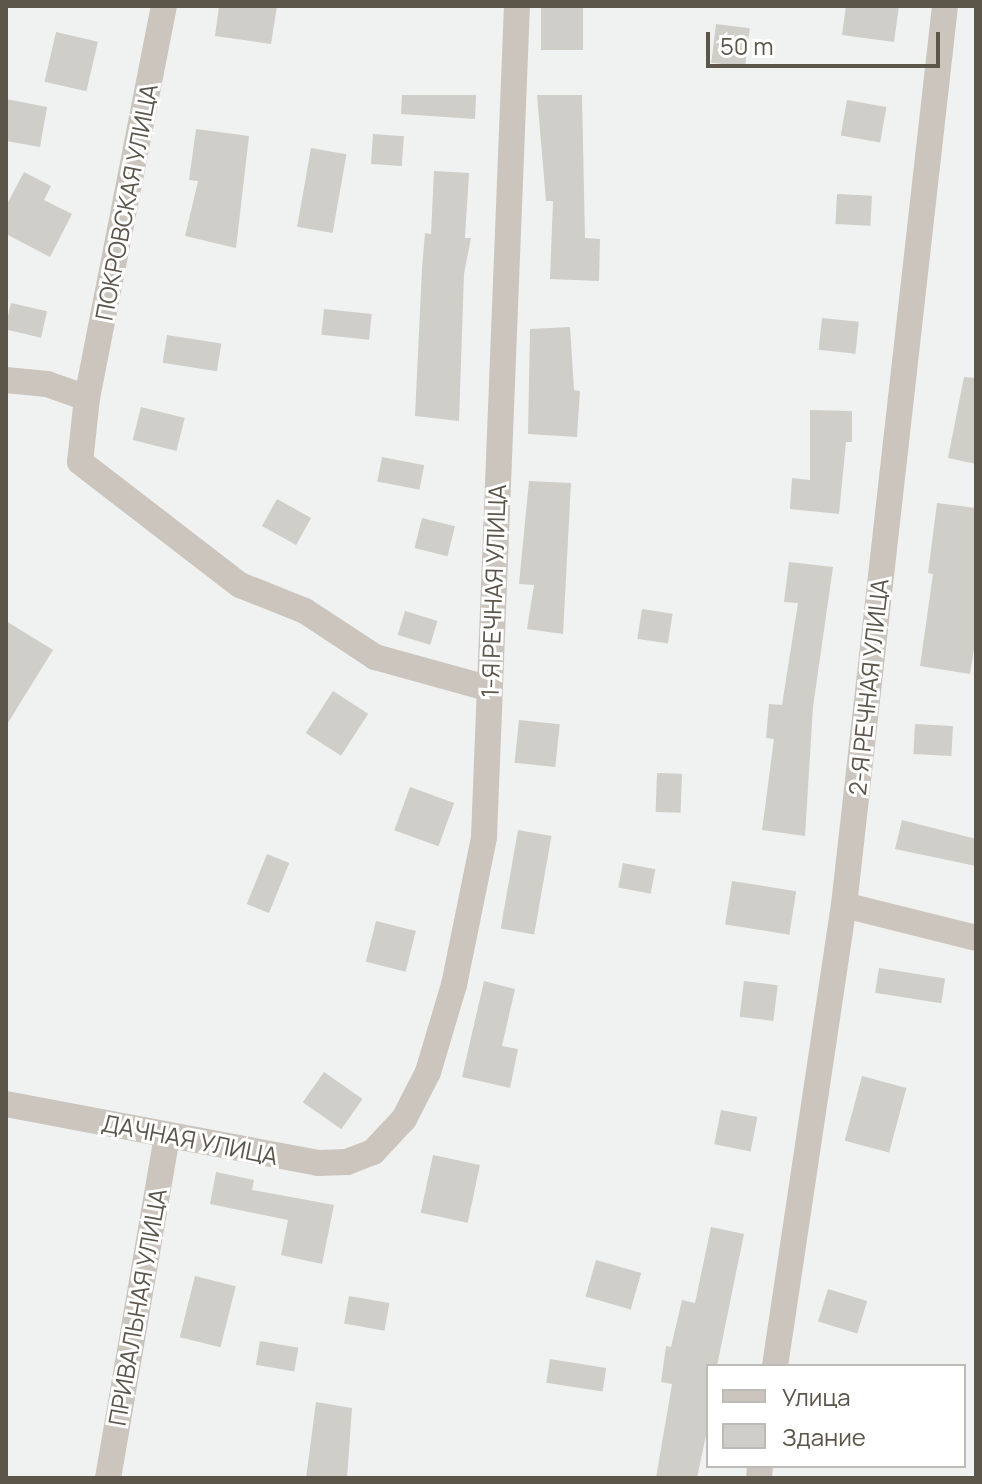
<!DOCTYPE html>
<html>
<head>
<meta charset="utf-8">
<style>
	body { margin:0 }
	#map { position:relative; width:982px; height:1484px; overflow:hidden; background:#f0f2f2; font-family:Manrope,sans-serif }
	div>[style] { position:absolute }
	.building>* { inset:0; background:#cfcec8; transform-origin:0 0 }
	.street>* { height:26px; margin:-13px; padding:0 13px; transform-origin:13px; border-radius:13px; background:#cbc5be }
	span { translate:-50% -50%; white-space:nowrap; text-align:center; line-height:1.15; -webkit-text-stroke:6px #fff; paint-order:stroke }
	.street-label { font-size:24px; color:#5b554a }
	.frame { position:absolute; inset:0; border:8px solid #5b554a; pointer-events:none }
	.legend { position:absolute; left:706px; top:1364px; width:260px; height:104px; box-sizing:border-box; background:#fff; border:2px solid #bdbbb7; margin:0; padding:10px 14px; list-style:none; font-size:24px; color:#5b554a }
	.legend li { display:flex; align-items:center; gap:16px; height:40px }
	.legend b { width:40px; border:2px solid #bdbbb7 }
	.scale { position:absolute; left:706px; top:32px; width:234px; height:36px; box-sizing:border-box; border:4px solid #5b554a; border-top:0; padding-left:10px; font-size:24px; line-height:28px; white-space:nowrap; color:#5b554a; -webkit-text-stroke:6px #fff; paint-order:stroke }
</style>
</head>
<body>
<div id="map">
	<div class="building">
		<i style="clip-path:polygon(219px 6px,277px 6px,271px 44px,215px 36px)"></i>
		<i style="left:541px;top:6px;width:42px;height:44px"></i>
		<i style="clip-path:polygon(846px 6px,899px 6px,894px 42px,842px 35px)"></i>
		<i style="left:716px;top:24px;width:34px;height:39px;rotate:7deg"></i>
		<i style="left:56px;top:32px;width:43px;height:51px;rotate:13deg"></i>
		<i style="clip-path:polygon(402px 95px,476px 95px,475px 119px,401px 114px)"></i>
		<i style="clip-path:polygon(537px 95px,582px 95px,585px 238px,600px 239px,599px 281px,550px 279px,553px 201px,546px 201px)"></i>
		<i style="clip-path:polygon(6px 99px,47px 107px,40px 147px,6px 141px)"></i>
		<i style="left:847px;top:100px;width:40px;height:36px;rotate:10deg"></i>
		<i style="clip-path:polygon(196px 129px,249px 136px,236px 248px,185px 236px,198px 181px,189px 180px)"></i>
		<i style="left:373px;top:134px;width:31px;height:30px;rotate:4deg"></i>
		<i style="left:311px;top:148px;width:36px;height:80px;rotate:10deg"></i>
		<i style="clip-path:polygon(434px 171px,469px 173px,465px 238px,471px 238px,464px 274px,459px 421px,415px 416px,422px 269px,425px 233px,431px 234px)"></i>
		<i style="clip-path:polygon(24px 172px,51px 186px,44px 200px,72px 214px,50px 257px,6px 234px,6px 206px)"></i>
		<i style="left:837px;top:194px;width:35px;height:30px;rotate:3deg"></i>
		<i style="left:11px;top:303px;width:37px;height:27px;rotate:13deg"></i>
		<i style="left:324px;top:309px;width:48px;height:26px;rotate:6deg"></i>
		<i style="left:822px;top:318px;width:37px;height:32px;rotate:6deg"></i>
		<i style="clip-path:polygon(570px 327px,574px 390px,580px 391px,577px 437px,528px 434px,530px 329px)"></i>
		<i style="left:167px;top:335px;width:55px;height:28px;rotate:9deg"></i>
		<i style="clip-path:polygon(964px 377px,976px 378px,976px 464px,948px 458px)"></i>
		<i style="left:141px;top:407px;width:45px;height:34px;rotate:14deg"></i>
		<i style="clip-path:polygon(810px 410px,852px 411px,852px 442px,846px 442px,839px 514px,790px 509px,792px 478px,810px 480px)"></i>
		<i style="left:382px;top:457px;width:43px;height:25px;rotate:11deg"></i>
		<i style="clip-path:polygon(529px 481px,571px 483px,563px 634px,527px 629px,534px 585px,519px 584px)"></i>
		<i style="left:277px;top:499px;width:39px;height:31px;rotate:29deg"></i>
		<i style="clip-path:polygon(937px 503px,976px 508px,976px 636px,970px 674px,920px 666px,933px 574px,928px 573px)"></i>
		<i style="left:422px;top:518px;width:34px;height:31px;rotate:14deg"></i>
		<i style="clip-path:polygon(789px 562px,833px 567px,813px 707px,805px 836px,762px 830px,774px 739px,766px 738px,769px 704px,782px 705px,798px 603px,784px 602px)"></i>
		<i style="left:642px;top:609px;width:31px;height:30px;rotate:9deg"></i>
		<i style="left:405px;top:611px;width:34px;height:25px;rotate:17deg"></i>
		<i style="clip-path:polygon(6px 621px,53px 650px,6px 726px)"></i>
		<i style="left:333px;top:691px;width:42px;height:50px;rotate:33deg"></i>
		<i style="left:519px;top:720px;width:41px;height:43px;rotate:6deg"></i>
		<i style="left:915px;top:724px;width:38px;height:30px;rotate:3deg"></i>
		<i style="left:657px;top:773px;width:25px;height:39px;rotate:2deg"></i>
		<i style="left:410px;top:787px;width:47px;height:46px;rotate:20deg"></i>
		<i style="clip-path:polygon(902px 820px,976px 839px,976px 866px,895px 849px)"></i>
		<i style="left:518px;top:830px;width:34px;height:100px;rotate:10deg"></i>
		<i style="left:267px;top:854px;width:24px;height:54px;rotate:22deg"></i>
		<i style="left:623px;top:863px;width:33px;height:25px;rotate:11deg"></i>
		<i style="left:732px;top:881px;width:65px;height:44px;rotate:9deg"></i>
		<i style="left:376px;top:921px;width:41px;height:42px;rotate:14deg"></i>
		<i style="left:879px;top:968px;width:67px;height:25px;rotate:9deg"></i>
		<i style="clip-path:polygon(484px 981px,515px 989px,502px 1046px,518px 1049px,510px 1088px,462px 1077px)"></i>
		<i style="left:744px;top:981px;width:34px;height:36px;rotate:7deg"></i>
		<i style="left:324px;top:1072px;width:47px;height:37px;rotate:35deg"></i>
		<i style="left:862px;top:1076px;width:46px;height:67px;rotate:15deg"></i>
		<i style="left:721px;top:1110px;width:37px;height:35px;rotate:11deg"></i>
		<i style="left:433px;top:1155px;width:48px;height:59px;rotate:12deg"></i>
		<i style="clip-path:polygon(216px 1172px,254px 1180px,252px 1190px,334px 1205px,322px 1264px,281px 1255px,288px 1220px,210px 1204px)"></i>
		<i style="clip-path:polygon(711px 1227px,744px 1234px,717px 1366px,708px 1366px,708px 1426px,697px 1478px,656px 1478px,672px 1384px,661px 1382px,666px 1346px,671px 1347px,682px 1300px,695px 1303px)"></i>
		<i style="left:596px;top:1260px;width:47px;height:38px;rotate:16deg"></i>
		<i style="left:195px;top:1276px;width:42px;height:63px;rotate:14deg"></i>
		<i style="left:828px;top:1289px;width:41px;height:34px;rotate:17deg"></i>
		<i style="left:349px;top:1296px;width:41px;height:28px;rotate:10deg"></i>
		<i style="left:260px;top:1341px;width:39px;height:24px;rotate:10deg"></i>
		<i style="left:550px;top:1359px;width:57px;height:24px;rotate:9deg"></i>
		<i style="clip-path:polygon(316px 1402px,352px 1408px,347px 1478px,306px 1478px)"></i>
	</div>
	<div class="street">
		<i style="left:6px;top:380px;width:41px;rotate:5.6deg"></i>
		<i style="left:47px;top:384px;width:42px;rotate:19.3deg"></i>
		<i style="left:87px;top:398px;width:64px;rotate:96.2deg"></i>
		<i style="left:80px;top:462px;width:202px;rotate:37.6deg"></i>
		<i style="left:240px;top:585px;width:70px;rotate:21.8deg"></i>
		<i style="left:305px;top:611px;width:84px;rotate:33.3deg"></i>
		<i style="left:375px;top:657px;width:119px;rotate:15.5deg"></i>
		<i style="left:87px;top:398px;width:399px;rotate:-78.9deg"></i>
		<i style="left:844px;top:905px;width:136px;rotate:14deg"></i>
		<i style="left:6px;top:1104px;width:318px;rotate:10.7deg"></i>
		<i style="left:318px;top:1163px;width:29px;rotate:-2deg"></i>
		<i style="left:347px;top:1162px;width:28px;rotate:-21deg"></i>
		<i style="left:373px;top:1152px;width:45px;rotate:-46.8deg"></i>
		<i style="left:404px;top:1119px;width:53px;rotate:-62.9deg"></i>
		<i style="left:428px;top:1072px;width:91px;rotate:-73.4deg"></i>
		<i style="left:454px;top:985px;width:151px;rotate:-78.5deg"></i>
		<i style="left:484px;top:837px;width:832px;rotate:-87.73deg"></i>
		<i style="left:775px;top:1366px;width:466px;rotate:-81.5deg"></i>
		<i style="left:844px;top:905px;width:905px;rotate:-83.59deg"></i>
		<i style="left:108px;top:1478px;width:348px;rotate:-80.2deg"></i>
		<i style="left:759px;top:1478px;width:12px;rotate:-85deg"></i>
	</div>
	<div class="street-label">
		<span style="left:126px;top:202px;rotate:-79deg">ПОКРОВСКАЯ УЛИЦА</span>
		<span style="left:493px;top:591px;rotate:-88deg">1-Я РЕЧНАЯ УЛИЦА</span>
		<span style="left:868px;top:687px;rotate:-84deg">2-Я РЕЧНАЯ УЛИЦА</span>
		<span style="left:190px;top:1139px;rotate:11deg">ДАЧНАЯ УЛИЦА</span>
		<span style="left:137px;top:1307px;rotate:-80deg">ПРИВАЛЬНАЯ УЛИЦА</span>
	</div>
	<div class="frame"></div>
	<ul class="legend">
	<li><b style="height:10px;background:#cbc5be"></b>Улица</li>
	<li><b style="height:22px;background:#cfcec8"></b>Здание</li>
	</ul>
	<div class="scale">50 m</div>
</div>
</body>
</html>
